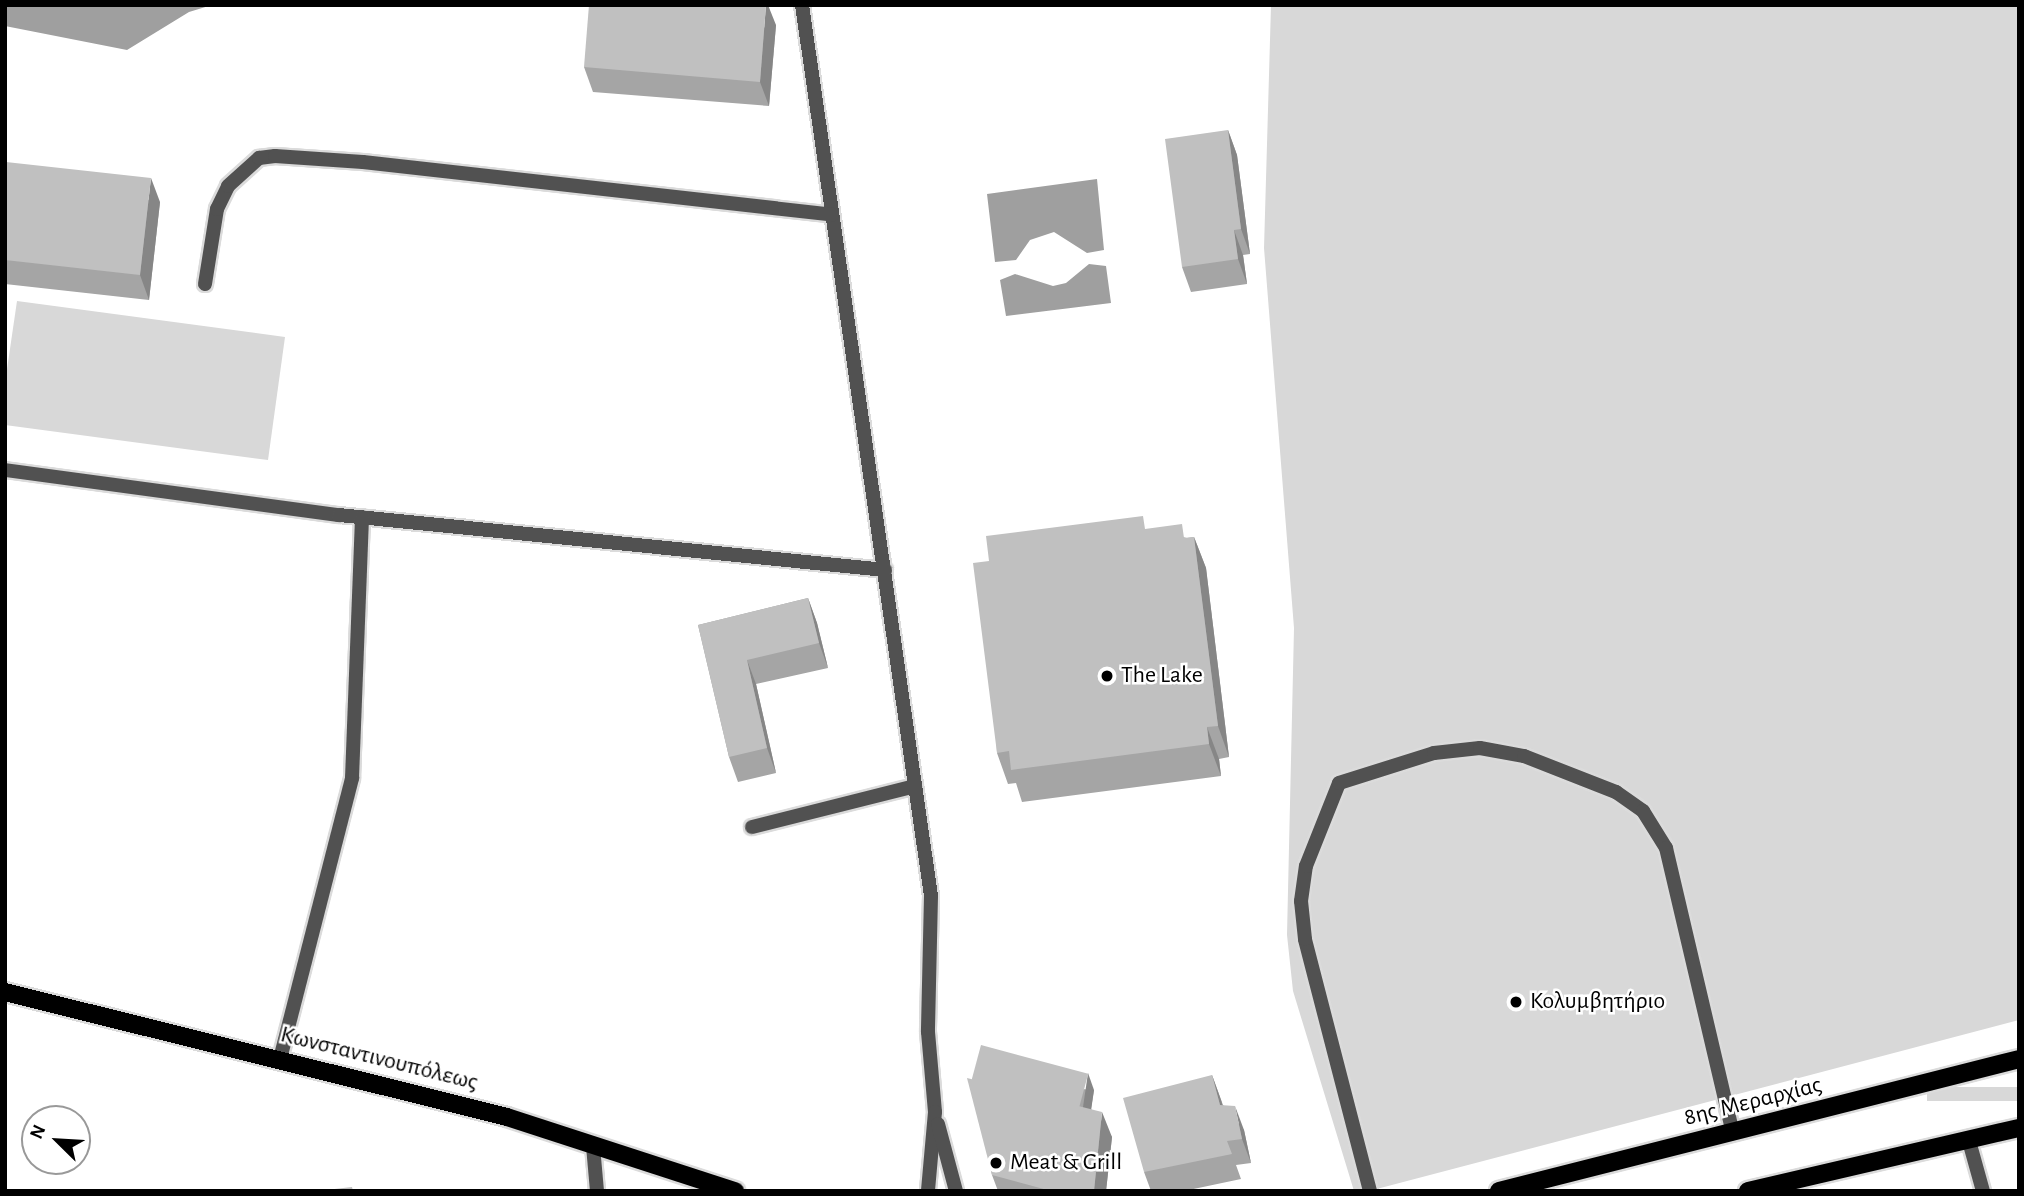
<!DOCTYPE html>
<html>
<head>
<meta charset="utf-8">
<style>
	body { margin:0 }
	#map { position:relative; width:2024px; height:1196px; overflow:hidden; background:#fff; font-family:"Alegreya Sans",sans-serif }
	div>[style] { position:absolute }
	.green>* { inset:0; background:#d8d8d8; transform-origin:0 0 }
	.water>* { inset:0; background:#9f9f9f }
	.roads { filter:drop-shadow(2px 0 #dbdbdb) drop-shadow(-2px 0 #dbdbdb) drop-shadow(0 2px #dbdbdb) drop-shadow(0 -2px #dbdbdb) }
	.lane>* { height:14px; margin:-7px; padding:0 7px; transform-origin:7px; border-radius:7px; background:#515151 }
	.street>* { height:14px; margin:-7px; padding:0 7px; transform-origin:7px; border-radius:7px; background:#515151 }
	.primary>* { height:18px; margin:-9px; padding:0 9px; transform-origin:9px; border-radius:9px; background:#000 }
	.wall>* { inset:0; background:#a5a5a5 }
	.shaded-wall>* { inset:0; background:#868686 }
	.building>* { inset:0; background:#c0c0c0; transform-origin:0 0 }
	.dots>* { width:19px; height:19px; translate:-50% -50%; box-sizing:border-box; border:4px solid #fff; border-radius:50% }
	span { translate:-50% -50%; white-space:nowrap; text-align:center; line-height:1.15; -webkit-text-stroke:5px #fff; paint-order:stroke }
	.poi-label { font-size:24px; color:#000 }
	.left { translate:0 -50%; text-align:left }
	.street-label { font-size:24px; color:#000 }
	.frame { position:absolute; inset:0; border:7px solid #000; pointer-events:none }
	.north { position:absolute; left:21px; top:1105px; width:70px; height:70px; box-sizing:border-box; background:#fff; border:2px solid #999; border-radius:50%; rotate:294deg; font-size:19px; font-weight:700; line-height:28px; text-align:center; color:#000 }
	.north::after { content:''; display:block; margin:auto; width:24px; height:32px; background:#000; clip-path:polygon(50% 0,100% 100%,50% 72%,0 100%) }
</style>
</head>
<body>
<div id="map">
	<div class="green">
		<i style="clip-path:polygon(1271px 5px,2019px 5px,2019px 1020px,1369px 1191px,1354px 1191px,1293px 991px,1287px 935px,1294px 628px,1264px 248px)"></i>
		<i style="clip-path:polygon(17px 301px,285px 337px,268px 460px,5px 425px,5px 383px)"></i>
		<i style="left:2019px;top:1087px;width:14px;height:92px;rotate:90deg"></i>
	</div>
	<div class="water">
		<i style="clip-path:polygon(5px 5px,212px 5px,189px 12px,127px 50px,5px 26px)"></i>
		<i style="clip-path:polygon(1097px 179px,1104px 250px,1087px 253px,1054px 232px,1030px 240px,1016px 260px,995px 262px,987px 194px)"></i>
		<i style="clip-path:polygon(1089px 264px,1106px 266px,1111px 303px,1006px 316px,1000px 280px,1015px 274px,1053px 286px,1066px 283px)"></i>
	</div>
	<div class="roads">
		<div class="lane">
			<i style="left:752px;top:827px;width:168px;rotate:-14.1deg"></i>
			<i style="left:1370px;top:1191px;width:260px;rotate:-104.5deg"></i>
			<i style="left:1305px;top:939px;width:38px;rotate:-96deg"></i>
			<i style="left:1301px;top:901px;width:35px;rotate:-82deg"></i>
			<i style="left:1306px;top:866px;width:89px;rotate:-68.3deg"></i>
			<i style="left:1339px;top:783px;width:100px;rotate:-17.5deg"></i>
			<i style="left:1434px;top:753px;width:46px;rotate:-6.2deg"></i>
			<i style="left:1480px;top:748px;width:45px;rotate:10.3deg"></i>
			<i style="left:1524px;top:756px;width:99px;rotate:21.4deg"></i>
			<i style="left:1616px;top:792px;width:33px;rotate:35deg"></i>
			<i style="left:1643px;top:811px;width:44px;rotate:58.1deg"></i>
			<i style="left:1666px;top:848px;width:293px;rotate:76.8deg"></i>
		</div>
		<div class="street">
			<i style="left:802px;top:5px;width:900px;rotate:81.76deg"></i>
			<i style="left:931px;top:896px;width:136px;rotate:91.3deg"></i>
			<i style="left:928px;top:1032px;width:80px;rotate:85deg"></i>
			<i style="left:935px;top:1112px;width:79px;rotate:95.1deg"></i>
			<i style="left:205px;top:284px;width:76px;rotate:-80.9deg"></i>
			<i style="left:217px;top:209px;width:25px;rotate:-64deg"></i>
			<i style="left:228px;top:186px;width:42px;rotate:-42.1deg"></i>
			<i style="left:259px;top:158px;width:16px;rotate:-7deg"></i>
			<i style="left:275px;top:156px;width:88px;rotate:3.9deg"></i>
			<i style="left:363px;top:162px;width:472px;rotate:6.4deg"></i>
			<i style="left:5px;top:470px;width:337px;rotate:7.7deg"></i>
			<i style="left:339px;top:515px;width:549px;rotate:5.75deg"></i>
			<i style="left:280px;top:1059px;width:290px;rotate:-75.6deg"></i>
			<i style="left:352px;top:778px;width:261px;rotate:-87.8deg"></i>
			<i style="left:938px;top:1124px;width:69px;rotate:75deg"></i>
			<i style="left:1969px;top:1141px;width:52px;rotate:74.4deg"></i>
			<i style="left:593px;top:1146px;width:45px;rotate:84.9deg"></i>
		</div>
		<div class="primary">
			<i style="left:5px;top:992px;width:517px;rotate:13.98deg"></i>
			<i style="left:507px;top:1117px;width:240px;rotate:18deg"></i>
			<i style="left:1499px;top:1191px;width:536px;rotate:-14.24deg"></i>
			<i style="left:1748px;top:1191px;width:278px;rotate:-13.1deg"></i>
		</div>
	</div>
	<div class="wall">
		<i style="clip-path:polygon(776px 25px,769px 106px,593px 92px,584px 67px)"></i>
		<i style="clip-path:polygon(1228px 130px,1237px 155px,1250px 254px,1243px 255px,1247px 284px,1191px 292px,1182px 267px)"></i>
		<i style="clip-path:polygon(5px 172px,160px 202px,149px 300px,5px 284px)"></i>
		<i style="clip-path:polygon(1147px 529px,1187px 538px,1194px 537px,1206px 568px,1229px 757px,1219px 759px,1221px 776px,1022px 802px,1016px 783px,1008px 784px,997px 753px,989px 561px)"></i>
		<i style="clip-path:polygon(808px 598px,817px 623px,828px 668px,756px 684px,776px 773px,738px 782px,729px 757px,698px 625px)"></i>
		<i style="clip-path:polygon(1212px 1075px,1223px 1105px,1244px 1130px,1251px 1163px,1236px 1165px,1241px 1179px,1184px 1191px,1151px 1191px,1144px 1172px)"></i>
		<i style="clip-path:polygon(972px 1080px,1094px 1090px,1091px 1109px,1112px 1137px,1106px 1191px,998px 1191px,992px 1175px)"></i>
	</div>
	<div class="shaded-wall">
		<i style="clip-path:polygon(766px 5px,768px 5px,776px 25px,769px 106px,760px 82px)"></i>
		<i style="clip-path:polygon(1228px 130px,1237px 155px,1250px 254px,1241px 229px)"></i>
		<i style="clip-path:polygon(151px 178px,160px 202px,149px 300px,140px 275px)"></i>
		<i style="clip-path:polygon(1234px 230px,1243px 255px,1247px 284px,1238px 259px)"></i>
		<i style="clip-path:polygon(1194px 537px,1206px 568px,1229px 757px,1218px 726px)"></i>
		<i style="clip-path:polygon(808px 598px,817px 623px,828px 668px,819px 643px)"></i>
		<i style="clip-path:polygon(747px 660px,756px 684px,776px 773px,767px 748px)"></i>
		<i style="clip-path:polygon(1207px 727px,1219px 759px,1221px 776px,1209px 744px)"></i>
		<i style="clip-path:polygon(1088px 1073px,1094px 1090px,1088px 1131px,1082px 1114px)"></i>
		<i style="clip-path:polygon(1212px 1075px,1221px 1100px,1229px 1130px,1220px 1105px)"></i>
		<i style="clip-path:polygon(1235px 1106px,1244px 1130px,1251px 1163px,1242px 1139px)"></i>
		<i style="clip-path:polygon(1102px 1112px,1112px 1137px,1106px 1191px,1094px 1191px)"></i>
	</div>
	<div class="building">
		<i style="clip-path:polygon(589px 5px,766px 5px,760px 82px,584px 67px)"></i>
		<i style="clip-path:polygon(1228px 130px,1241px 229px,1234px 230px,1238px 259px,1182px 267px,1165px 139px)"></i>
		<i style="clip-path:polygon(6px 162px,151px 178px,140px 275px,5px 260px,5px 172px)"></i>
		<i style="clip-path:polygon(1143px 516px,1145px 529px,1182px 524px,1184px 538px,1194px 537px,1218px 726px,1207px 727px,1209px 744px,1011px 770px,1009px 751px,997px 753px,973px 563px,989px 561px,986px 536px)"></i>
		<i style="clip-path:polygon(808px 598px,819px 643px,747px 660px,767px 748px,729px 757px,698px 625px)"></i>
		<i style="left:981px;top:1045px;width:111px;height:36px;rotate:15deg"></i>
		<i style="clip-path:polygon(1212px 1075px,1220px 1105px,1235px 1106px,1242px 1139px,1227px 1141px,1232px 1154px,1144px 1172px,1123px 1098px)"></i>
		<i style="clip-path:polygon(967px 1078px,1102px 1112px,1094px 1191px,1051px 1191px,992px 1175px)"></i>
		<i style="clip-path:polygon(352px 1187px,353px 1191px,317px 1191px)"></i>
	</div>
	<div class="dots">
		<i style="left:1107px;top:676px;background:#000"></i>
		<i style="left:1516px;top:1002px;background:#000"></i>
		<i style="left:996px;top:1163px;background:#000"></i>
	</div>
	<div class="poi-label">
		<span class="left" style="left:1121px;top:676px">The Lake</span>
		<span class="left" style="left:1530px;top:1002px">Κολυμβητήριο</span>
		<span class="left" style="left:1010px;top:1163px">Meat &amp; Grill</span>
	</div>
	<div class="street-label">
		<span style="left:379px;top:1059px;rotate:14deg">Κωνσταντινουπόλεως</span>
		<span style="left:1753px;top:1102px;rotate:-14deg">8ης Μεραρχίας</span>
	</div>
	<div class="frame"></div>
	<div class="north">N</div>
</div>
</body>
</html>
